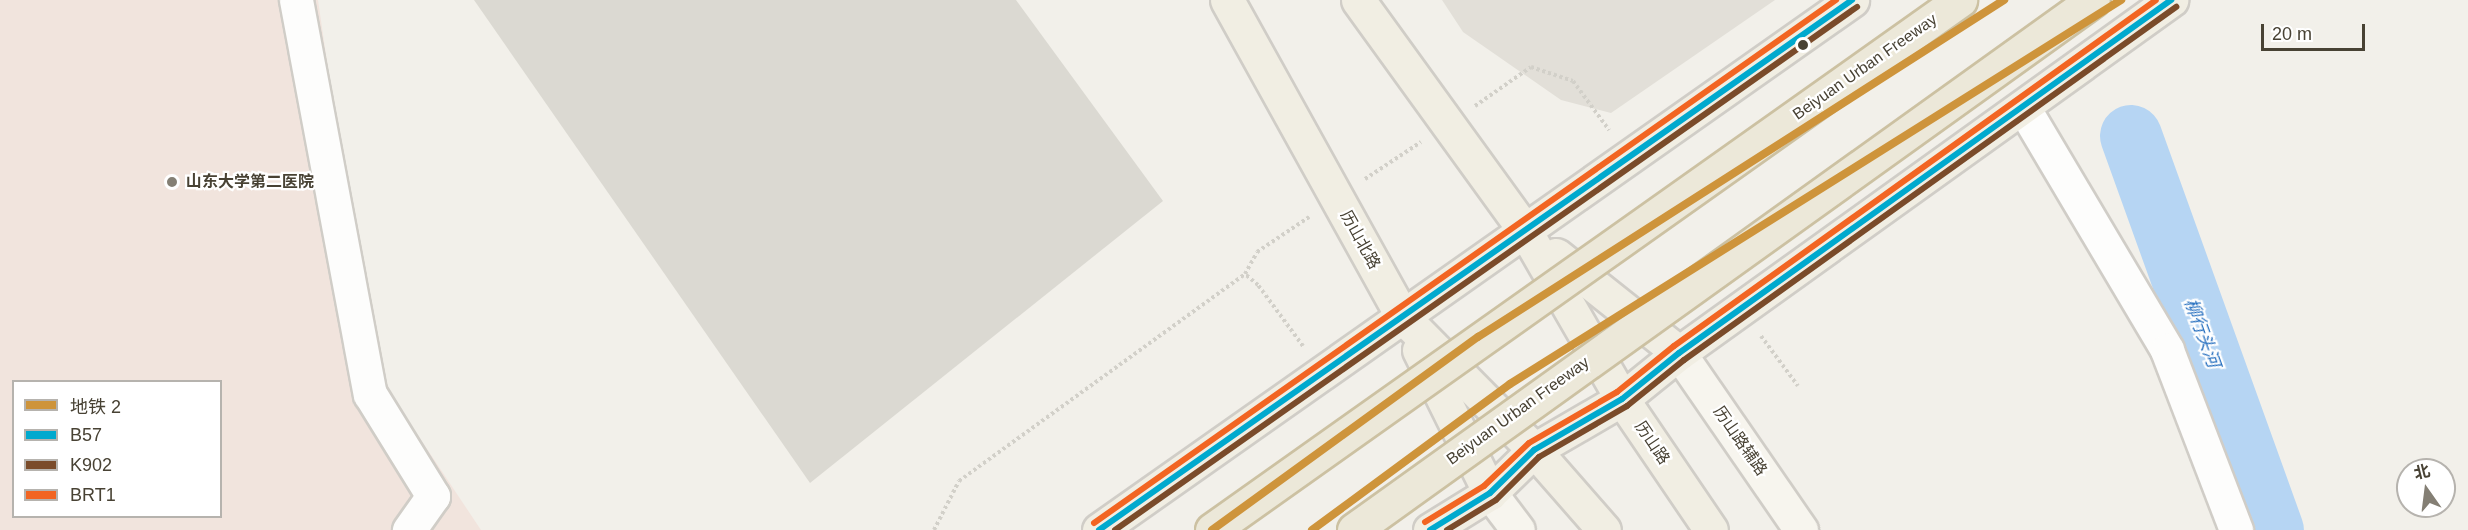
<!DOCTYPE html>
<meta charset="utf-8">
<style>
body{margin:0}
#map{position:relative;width:2468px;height:530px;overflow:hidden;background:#f2f0ea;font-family:Arial,"Noto Sans SC",sans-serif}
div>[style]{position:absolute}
.industrial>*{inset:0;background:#e2dfd8}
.medical>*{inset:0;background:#f1e4dd}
.river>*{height:62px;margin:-31px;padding:0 31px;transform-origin:31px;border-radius:31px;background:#b6d5f3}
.building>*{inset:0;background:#dbd9d2}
.path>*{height:4px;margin-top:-2px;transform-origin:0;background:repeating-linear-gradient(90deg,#d2d0c9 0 3px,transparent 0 6px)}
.roads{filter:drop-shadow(2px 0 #d0cdc7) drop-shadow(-2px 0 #d0cdc7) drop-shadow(0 2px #d0cdc7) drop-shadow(0 -2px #d0cdc7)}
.street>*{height:33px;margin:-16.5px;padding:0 16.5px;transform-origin:16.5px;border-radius:16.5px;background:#fdfdfc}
.secondary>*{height:33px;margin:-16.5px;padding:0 16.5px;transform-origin:16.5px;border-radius:16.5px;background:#f7f5ee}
.primary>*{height:33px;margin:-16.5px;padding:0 16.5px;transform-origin:16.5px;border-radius:16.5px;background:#f1eee3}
.bridges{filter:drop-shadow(2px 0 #ccc1a2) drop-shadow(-2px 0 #ccc1a2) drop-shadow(0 2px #ccc1a2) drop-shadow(0 -2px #ccc1a2)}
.highway-bridge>*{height:33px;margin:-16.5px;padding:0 16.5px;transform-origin:16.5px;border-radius:16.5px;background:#ece8d9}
.bus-1>*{height:6px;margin:-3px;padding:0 3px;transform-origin:3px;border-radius:3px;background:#00a9ce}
.bus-2>*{height:6px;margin:-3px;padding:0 3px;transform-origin:3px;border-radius:3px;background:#7a4b2a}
.bus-3>*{height:6px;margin:-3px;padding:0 3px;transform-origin:3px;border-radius:3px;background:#f26522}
.metro-1>*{height:8px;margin:-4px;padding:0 4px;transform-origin:4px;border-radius:4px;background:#ce943b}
.dots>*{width:16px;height:16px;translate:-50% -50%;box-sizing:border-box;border:3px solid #fff;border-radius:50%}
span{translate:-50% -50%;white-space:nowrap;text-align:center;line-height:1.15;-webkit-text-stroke:4.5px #fff;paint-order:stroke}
.street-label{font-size:16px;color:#484234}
.poi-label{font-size:16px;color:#484234;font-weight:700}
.left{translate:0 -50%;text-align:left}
.water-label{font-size:18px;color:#236dbe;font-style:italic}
.legend{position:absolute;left:12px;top:380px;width:210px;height:138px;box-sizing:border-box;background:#fff;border:2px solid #b6b3ae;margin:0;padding:8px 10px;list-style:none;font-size:18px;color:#484234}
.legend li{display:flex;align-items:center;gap:12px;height:30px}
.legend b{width:30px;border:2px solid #b6b3ae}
.north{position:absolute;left:2396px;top:458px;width:60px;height:60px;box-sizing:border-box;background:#fff;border:2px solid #b6b3ae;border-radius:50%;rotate:346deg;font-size:16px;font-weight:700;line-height:24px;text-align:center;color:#484234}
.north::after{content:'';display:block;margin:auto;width:21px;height:27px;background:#847f74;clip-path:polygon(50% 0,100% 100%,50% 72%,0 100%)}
.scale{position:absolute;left:2261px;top:24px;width:104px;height:27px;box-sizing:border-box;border:3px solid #484234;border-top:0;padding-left:8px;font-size:18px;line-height:21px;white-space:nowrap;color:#484234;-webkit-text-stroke:4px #fff;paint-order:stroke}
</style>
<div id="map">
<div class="industrial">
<i style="clip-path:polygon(1442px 0,1775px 0,1611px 113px,1561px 100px,1463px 32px)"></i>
</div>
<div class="medical">
<i style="clip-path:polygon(evenodd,0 0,318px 0,371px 365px,481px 530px,0 530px,0 0,14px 382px,220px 382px,220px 516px,14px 516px,14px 382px)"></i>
</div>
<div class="river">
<i style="left:2131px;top:136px;width:419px;rotate:70.2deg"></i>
</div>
<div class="building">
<i style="clip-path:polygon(474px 0,1016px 0,1163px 201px,810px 483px)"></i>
</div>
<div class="path">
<i style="left:1475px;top:106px;width:68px;rotate:-34.9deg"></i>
<i style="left:1531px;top:67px;width:44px;rotate:18.4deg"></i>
<i style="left:1573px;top:81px;width:61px;rotate:53.7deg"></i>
<i style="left:1365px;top:179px;width:67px;rotate:-33.5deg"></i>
<i style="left:1761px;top:336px;width:62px;rotate:53.5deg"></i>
<i style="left:1303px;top:346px;width:76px;rotate:-126.4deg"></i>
<i style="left:1258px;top:285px;width:17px;rotate:-140deg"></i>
<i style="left:1245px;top:274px;width:25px;rotate:-61deg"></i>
<i style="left:1257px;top:252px;width:63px;rotate:-33.9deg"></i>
<i style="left:934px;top:530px;width:55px;rotate:-63deg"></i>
<i style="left:959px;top:481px;width:353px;rotate:-35.9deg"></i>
</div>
<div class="roads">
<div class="street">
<i style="left:296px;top:0;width:401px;rotate:79.4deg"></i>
<i style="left:370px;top:394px;width:120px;rotate:58.3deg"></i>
<i style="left:433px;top:496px;width:42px;rotate:125.2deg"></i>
<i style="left:2023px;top:107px;width:282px;rotate:59.3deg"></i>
<i style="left:2167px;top:350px;width:193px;rotate:69deg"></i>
</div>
<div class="secondary">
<i style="left:1679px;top:353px;width:215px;rotate:55.4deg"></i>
<i style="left:1490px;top:493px;width:46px;rotate:52.9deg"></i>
</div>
<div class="primary">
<i style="left:1227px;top:0;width:361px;rotate:61deg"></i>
<i style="left:1402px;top:316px;width:188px;rotate:45.4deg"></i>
<i style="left:1534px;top:450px;width:106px;rotate:48.8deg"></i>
<i style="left:1358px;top:0;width:283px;rotate:54.1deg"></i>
<i style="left:1524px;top:229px;width:196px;rotate:60deg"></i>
<i style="left:1622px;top:399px;width:158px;rotate:55.8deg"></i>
<i style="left:1556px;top:255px;width:157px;rotate:38.5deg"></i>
<i style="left:1419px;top:350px;width:160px;rotate:63.6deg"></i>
<i style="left:1099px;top:530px;width:921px;rotate:-35.14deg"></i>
<i style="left:1430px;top:530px;width:70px;rotate:-31.7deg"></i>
<i style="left:1490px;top:493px;width:62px;rotate:-44.3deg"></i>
<i style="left:1534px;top:450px;width:102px;rotate:-30.1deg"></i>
<i style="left:1622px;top:399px;width:73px;rotate:-38.9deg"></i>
<i style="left:1679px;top:353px;width:606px;rotate:-35.66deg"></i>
</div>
</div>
<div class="bridges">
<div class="highway-bridge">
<i style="left:1212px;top:530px;width:917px;rotate:-35.32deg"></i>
<i style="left:1354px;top:530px;width:909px;rotate:-35.65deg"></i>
</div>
</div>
<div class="bus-1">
<i style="left:1099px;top:530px;width:921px;rotate:-35.14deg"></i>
<i style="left:1430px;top:530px;width:70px;rotate:-31.7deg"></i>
<i style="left:1490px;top:493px;width:62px;rotate:-44.3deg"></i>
<i style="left:1534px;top:450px;width:102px;rotate:-30.1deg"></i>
<i style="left:1622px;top:399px;width:73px;rotate:-38.9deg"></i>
<i style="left:1679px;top:353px;width:606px;rotate:-35.66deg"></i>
</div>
<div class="bus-2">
<i style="left:1115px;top:530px;width:908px;rotate:-35.18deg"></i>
<i style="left:1447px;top:530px;width:57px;rotate:-31.5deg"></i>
<i style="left:1496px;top:500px;width:61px;rotate:-45deg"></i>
<i style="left:1539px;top:457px;width:102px;rotate:-30.1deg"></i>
<i style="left:1627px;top:406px;width:73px;rotate:-38.9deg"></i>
<i style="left:1684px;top:360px;width:606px;rotate:-35.66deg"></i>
</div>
<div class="bus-3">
<i style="left:1425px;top:522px;width:69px;rotate:-31.4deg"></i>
<i style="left:1484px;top:486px;width:62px;rotate:-43.7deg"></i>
<i style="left:1529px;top:443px;width:102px;rotate:-30.1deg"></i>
<i style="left:1617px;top:392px;width:73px;rotate:-38.9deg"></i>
<i style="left:1674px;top:346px;width:593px;rotate:-35.67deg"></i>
<i style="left:1094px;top:523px;width:908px;rotate:-35.18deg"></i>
</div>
<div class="metro-1">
<i style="left:1212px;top:530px;width:329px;rotate:-36deg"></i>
<i style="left:1478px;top:337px;width:625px;rotate:-32.65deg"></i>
<i style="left:1312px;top:530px;width:246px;rotate:-36.4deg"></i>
<i style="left:1510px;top:384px;width:722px;rotate:-32.15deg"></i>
</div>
<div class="dots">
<i style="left:1803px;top:45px;background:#484234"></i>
<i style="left:172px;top:182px;background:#847f74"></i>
</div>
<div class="street-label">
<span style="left:1865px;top:67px;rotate:-35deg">Beiyuan Urban Freeway</span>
<span style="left:1360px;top:240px;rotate:61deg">历山北路</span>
<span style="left:1518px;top:411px;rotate:-36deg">Beiyuan Urban Freeway</span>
<span style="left:1740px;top:441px;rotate:55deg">历山路辅路</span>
<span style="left:1652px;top:443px;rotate:56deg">历山路</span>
</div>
<div class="poi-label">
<span class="left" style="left:186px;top:182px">山东大学第二医院</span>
</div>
<div class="water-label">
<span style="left:2202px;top:333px;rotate:70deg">柳行头河</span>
</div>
<ul class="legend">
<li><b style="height:8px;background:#ce943b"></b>地铁 2</li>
<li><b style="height:8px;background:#00a9ce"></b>B57</li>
<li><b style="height:8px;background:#7a4b2a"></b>K902</li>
<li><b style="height:8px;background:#f26522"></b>BRT1</li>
</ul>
<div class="north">北</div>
<div class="scale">20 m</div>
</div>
